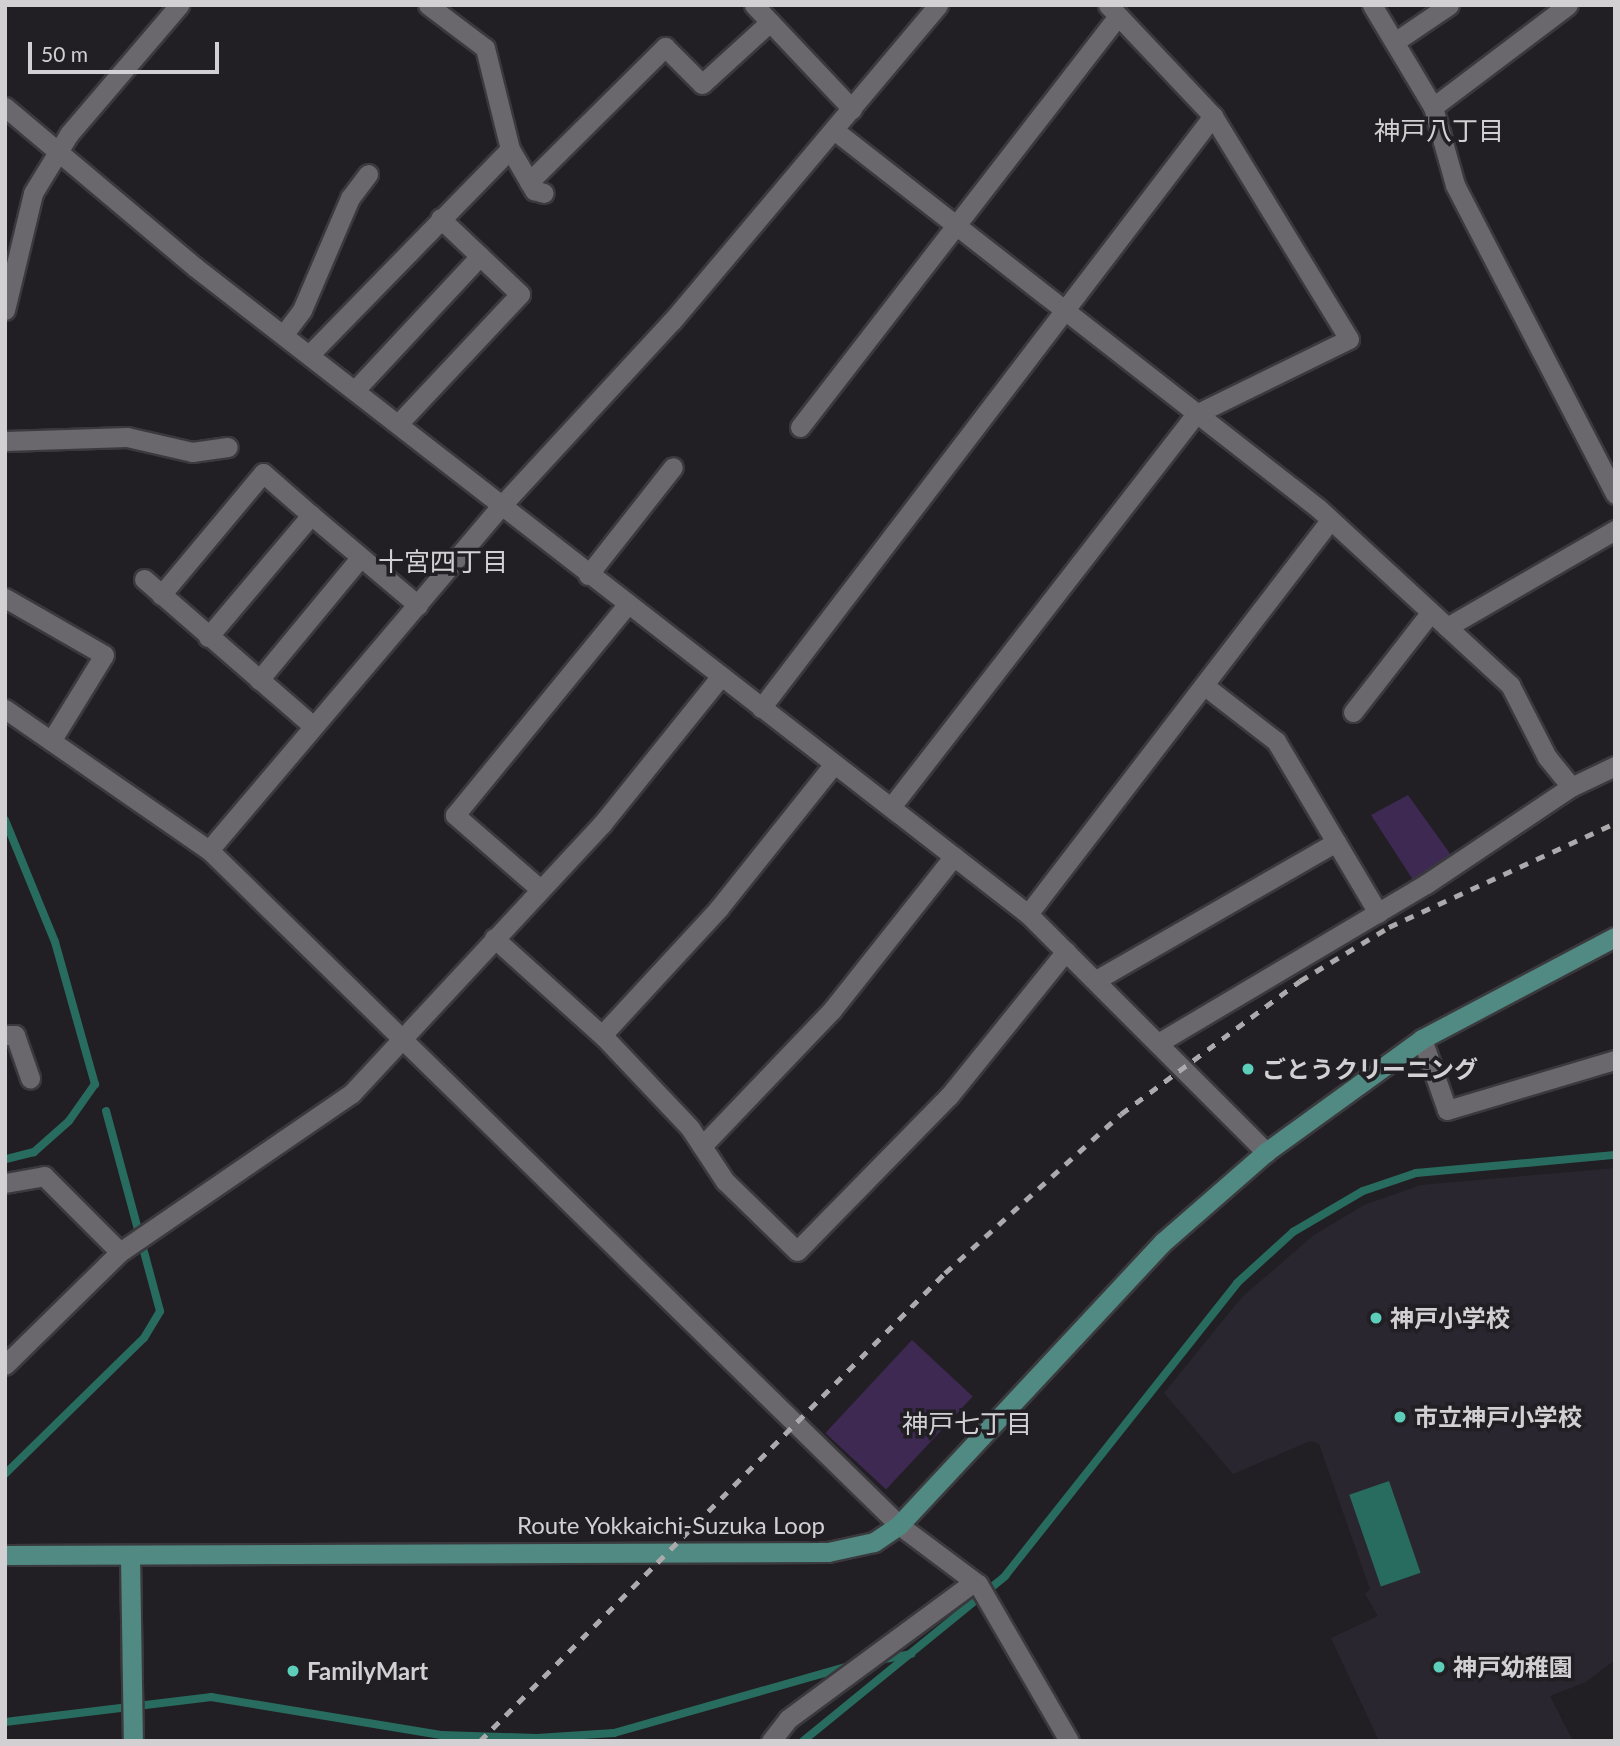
<!DOCTYPE html>
<meta charset="utf-8">
<style>
body{margin:0}
#map{position:relative;width:1620px;height:1746px;overflow:hidden;background:#211f23;font-family:Lato,"Noto Sans JP",sans-serif}
div>[style]{position:absolute}
.built>*{inset:0;background:#2a262f}
.green>*{inset:0;background:#3d2952;transform-origin:0 0}
.water>*{inset:0;background:#286c60;transform-origin:0 0}
.stream>*{height:8px;margin:-4px;padding:0 4px;transform-origin:4px;border-radius:4px;background:#286c60}
.roads{filter:drop-shadow(2px 0 #3a393d) drop-shadow(-2px 0 #3a393d) drop-shadow(0 2px #3a393d) drop-shadow(0 -2px #3a393d)}
.minor>*{height:19px;margin:-9.5px;padding:0 9.5px;transform-origin:9.5px;border-radius:9.5px;background:#6a676d}
.tertiary>*{height:19px;margin:-9.5px;padding:0 9.5px;transform-origin:9.5px;border-radius:9.5px;background:#6a676d}
.primary>*{height:19px;margin:-9.5px;padding:0 9.5px;transform-origin:9.5px;border-radius:9.5px;background:#508a82}
.rail>*{height:5px;margin-top:-2.5px;transform-origin:0;background:repeating-linear-gradient(90deg,#acaaad 0 9px,transparent 0 18px)}
.dots>*{width:19px;height:19px;translate:-50% -50%;box-sizing:border-box;border:4px solid #211f23;border-radius:50%}
span{translate:-50% -50%;white-space:nowrap;text-align:center;line-height:1.15;-webkit-text-stroke:7px #211f23;paint-order:stroke}
.poi-label{font-size:24px;color:#d2d0d3;font-weight:700}
.left{translate:0 -50%;text-align:left}
.street-label{font-size:24px;color:#d2d0d3}
.neighbourhood-label{font-size:26px;color:#d2d0d3}
.frame{position:absolute;inset:0;border:7px solid #d2d0d3;pointer-events:none}
.scale{position:absolute;left:28px;top:42px;width:191px;height:32px;box-sizing:border-box;border:4px solid #d2d0d3;border-top:0;padding-left:9px;font-size:21px;line-height:24px;white-space:nowrap;color:#d2d0d3;-webkit-text-stroke:5px #211f23;paint-order:stroke}
</style>
<div id="map">
<div class="built">
<i style="clip-path:polygon(1615px 1168px,1615px 1660px,1586px 1682px,1550px 1696px,1573px 1741px,1379px 1741px,1331px 1638px,1378px 1616px,1365px 1594px,1370px 1589px,1319px 1444px,1310px 1441px,1233px 1474px,1164px 1393px,1242px 1297px,1314px 1235px,1364px 1205px,1421px 1185px)"></i>
</div>
<div class="green">
<i style="clip-path:polygon(1408px 795px,1451px 855px,1415px 883px,1371px 815px)"></i>
<i style="left:912px;top:1340px;width:83px;height:127px;rotate:43deg"></i>
</div>
<div class="water">
<i style="left:1389px;top:1481px;width:97px;height:42px;rotate:71deg"></i>
</div>
<div class="stream">
<i style="left:5px;top:820px;width:132px;rotate:67.7deg"></i>
<i style="left:55px;top:942px;width:148px;rotate:74.3deg"></i>
<i style="left:95px;top:1084px;width:45px;rotate:125.1deg"></i>
<i style="left:69px;top:1121px;width:47px;rotate:138.5deg"></i>
<i style="left:34px;top:1152px;width:30px;rotate:166deg"></i>
<i style="left:5px;top:1474px;width:194px;rotate:-44.4deg"></i>
<i style="left:144px;top:1338px;width:31px;rotate:-59deg"></i>
<i style="left:160px;top:1311px;width:207px;rotate:-105.1deg"></i>
<i style="left:875px;top:1661px;width:37px;rotate:-11deg"></i>
<i style="left:5px;top:1722px;width:208px;rotate:-6.9deg"></i>
<i style="left:211px;top:1697px;width:233px;rotate:9.4deg"></i>
<i style="left:441px;top:1735px;width:96px;rotate:1.8deg"></i>
<i style="left:537px;top:1738px;width:77px;rotate:-3.7deg"></i>
<i style="left:614px;top:1733px;width:244px;rotate:-15.9deg"></i>
<i style="left:803px;top:1741px;width:261px;rotate:-39.2deg"></i>
<i style="left:1005px;top:1576px;width:374px;rotate:-51.6deg"></i>
<i style="left:1237px;top:1283px;width:76px;rotate:-42.3deg"></i>
<i style="left:1293px;top:1232px;width:81px;rotate:-30.4deg"></i>
<i style="left:1363px;top:1191px;width:56px;rotate:-18.8deg"></i>
<i style="left:1416px;top:1173px;width:200px;rotate:-5.2deg"></i>
</div>
<div class="roads">
<div class="minor">
<i style="left:428px;top:5px;width:71px;rotate:37deg"></i>
<i style="left:485px;top:48px;width:104px;rotate:76.1deg"></i>
<i style="left:510px;top:149px;width:48px;rotate:59.7deg"></i>
<i style="left:534px;top:190px;width:10px;rotate:17deg"></i>
<i style="left:754px;top:5px;width:143px;rotate:46.7deg"></i>
<i style="left:1372px;top:5px;width:119px;rotate:59.1deg"></i>
<i style="left:1433px;top:107px;width:81px;rotate:74.2deg"></i>
<i style="left:1455px;top:185px;width:348px;rotate:62.6deg"></i>
<i style="left:1396px;top:41px;width:64px;rotate:-34.2deg"></i>
<i style="left:5px;top:107px;width:248px;rotate:40.1deg"></i>
<i style="left:195px;top:267px;width:1055px;rotate:37.84deg"></i>
<i style="left:1028px;top:914px;width:337px;rotate:45deg"></i>
<i style="left:1433px;top:107px;width:169px;rotate:-37.1deg"></i>
<i style="left:834px;top:130px;width:614px;rotate:37.99deg"></i>
<i style="left:1318px;top:508px;width:176px;rotate:42.7deg"></i>
<i style="left:1447px;top:627px;width:194px;rotate:-30deg"></i>
<i style="left:529px;top:182px;width:192px;rotate:-44.8deg"></i>
<i style="left:665px;top:47px;width:52px;rotate:45deg"></i>
<i style="left:702px;top:84px;width:92px;rotate:-42.4deg"></i>
<i style="left:5px;top:310px;width:120px;rotate:-76.5deg"></i>
<i style="left:33px;top:193px;width:69px;rotate:-58.6deg"></i>
<i style="left:69px;top:134px;width:170px;rotate:-49.5deg"></i>
<i style="left:284px;top:334px;width:30px;rotate:-53deg"></i>
<i style="left:302px;top:310px;width:122px;rotate:-66.8deg"></i>
<i style="left:350px;top:198px;width:30px;rotate:-53deg"></i>
<i style="left:310px;top:354px;width:286px;rotate:-45.7deg"></i>
<i style="left:356px;top:389px;width:182px;rotate:-47deg"></i>
<i style="left:398px;top:424px;width:178px;rotate:-46.8deg"></i>
<i style="left:520px;top:294px;width:110px;rotate:-136.5deg"></i>
<i style="left:800px;top:427px;width:520px;rotate:-52.27deg"></i>
<i style="left:5px;top:441px;width:122px;rotate:-1.9deg"></i>
<i style="left:127px;top:437px;width:67px;rotate:13deg"></i>
<i style="left:192px;top:452px;width:36px;rotate:-8deg"></i>
<i style="left:588px;top:575px;width:137px;rotate:-51.8deg"></i>
<i style="left:144px;top:579px;width:224px;rotate:41deg"></i>
<i style="left:161px;top:595px;width:159px;rotate:-50.1deg"></i>
<i style="left:263px;top:473px;width:64px;rotate:41.2deg"></i>
<i style="left:5px;top:598px;width:114px;rotate:29.9deg"></i>
<i style="left:104px;top:655px;width:101px;rotate:121.6deg"></i>
<i style="left:1447px;top:627px;width:86px;rotate:42.6deg"></i>
<i style="left:1510px;top:685px;width:81px;rotate:62.8deg"></i>
<i style="left:1547px;top:757px;width:38px;rotate:51deg"></i>
<i style="left:208px;top:637px;width:160px;rotate:-49.8deg"></i>
<i style="left:311px;top:515px;width:140px;rotate:40.1deg"></i>
<i style="left:259px;top:680px;width:158px;rotate:-50.4deg"></i>
<i style="left:1205px;top:686px;width:90px;rotate:37.8deg"></i>
<i style="left:1276px;top:741px;width:200px;rotate:59.3deg"></i>
<i style="left:761px;top:708px;width:745px;rotate:-52.64deg"></i>
<i style="left:5px;top:709px;width:248px;rotate:34.7deg"></i>
<i style="left:209px;top:850px;width:965px;rotate:44.37deg"></i>
<i style="left:1353px;top:712px;width:125px;rotate:-52.1deg"></i>
<i style="left:891px;top:807px;width:497px;rotate:-52.2deg"></i>
<i style="left:1196px;top:414px;width:170px;rotate:-26.1deg"></i>
<i style="left:1349px;top:339px;width:261px;rotate:-121.4deg"></i>
<i style="left:1213px;top:116px;width:153px;rotate:-133.4deg"></i>
<i style="left:209px;top:850px;width:451px;rotate:-49.7deg"></i>
<i style="left:501px;top:506px;width:252px;rotate:-47.3deg"></i>
<i style="left:672px;top:321px;width:413px;rotate:-49.9deg"></i>
<i style="left:540px;top:889px;width:113px;rotate:-139deg"></i>
<i style="left:455px;top:815px;width:271px;rotate:-50.7deg"></i>
<i style="left:1028px;top:914px;width:494px;rotate:-52.5deg"></i>
<i style="left:494px;top:938px;width:149px;rotate:42deg"></i>
<i style="left:605px;top:1038px;width:124px;rotate:46.6deg"></i>
<i style="left:690px;top:1128px;width:64px;rotate:56.6deg"></i>
<i style="left:725px;top:1181px;width:100px;rotate:44.2deg"></i>
<i style="left:797px;top:1251px;width:217px;rotate:-45.6deg"></i>
<i style="left:949px;top:1096px;width:186px;rotate:-51.1deg"></i>
<i style="left:1096px;top:980px;width:277px;rotate:-29.9deg"></i>
<i style="left:5px;top:1035px;width:10px"></i>
<i style="left:15px;top:1035px;width:46px;rotate:70.8deg"></i>
<i style="left:602px;top:1035px;width:173px;rotate:-47.3deg"></i>
<i style="left:719px;top:908px;width:184px;rotate:-51.4deg"></i>
<i style="left:1422px;top:1039px;width:75px;rotate:70.6deg"></i>
<i style="left:1447px;top:1110px;width:175px;rotate:-16.6deg"></i>
<i style="left:1158px;top:1043px;width:312px;rotate:-30.7deg"></i>
<i style="left:1426px;top:884px;width:174px;rotate:-33.8deg"></i>
<i style="left:1571px;top:787px;width:49px;rotate:-25.5deg"></i>
<i style="left:702px;top:1146px;width:188px;rotate:-46.3deg"></i>
<i style="left:832px;top:1010px;width:196px;rotate:-51.6deg"></i>
<i style="left:5px;top:1183px;width:40px;rotate:-10deg"></i>
<i style="left:44px;top:1176px;width:107px;rotate:45deg"></i>
<i style="left:120px;top:1252px;width:161px;rotate:135.5deg"></i>
<i style="left:120px;top:1252px;width:280px;rotate:-34.4deg"></i>
<i style="left:351px;top:1094px;width:369px;rotate:-47.1deg"></i>
<i style="left:602px;top:824px;width:190px;rotate:-51.2deg"></i>
<i style="left:771px;top:1741px;width:28px;rotate:-52deg"></i>
<i style="left:788px;top:1719px;width:231px;rotate:-36.4deg"></i>
</div>
<div class="tertiary">
<i style="left:899px;top:1525px;width:99px;rotate:36.8deg"></i>
<i style="left:978px;top:1584px;width:181px;rotate:59.9deg"></i>
</div>
<div class="primary">
<i style="left:5px;top:1555px;width:823px;rotate:-0.21deg"></i>
<i style="left:828px;top:1552px;width:47px;rotate:-12.3deg"></i>
<i style="left:874px;top:1542px;width:30px;rotate:-34deg"></i>
<i style="left:899px;top:1525px;width:387px;rotate:-47deg"></i>
<i style="left:1163px;top:1242px;width:137px;rotate:-41.1deg"></i>
<i style="left:1266px;top:1152px;width:193px;rotate:-35.9deg"></i>
<i style="left:1422px;top:1039px;width:218px;rotate:-27.9deg"></i>
<i style="left:130px;top:1556px;width:185px;rotate:89.1deg"></i>
</div>
</div>
<div class="rail">
<i style="left:480px;top:1741px;width:660px;rotate:-45.18deg"></i>
<i style="left:945px;top:1273px;width:237px;rotate:-42.1deg"></i>
<i style="left:1121px;top:1114px;width:223px;rotate:-36.6deg"></i>
<i style="left:1300px;top:981px;width:104px;rotate:-31.2deg"></i>
<i style="left:1389px;top:927px;width:249px;rotate:-24.7deg"></i>
</div>
<div class="dots">
<i style="left:1248px;top:1069px;background:#5dceb9"></i>
<i style="left:1376px;top:1318px;background:#5dceb9"></i>
<i style="left:1400px;top:1417px;background:#5dceb9"></i>
<i style="left:1439px;top:1667px;background:#5dceb9"></i>
<i style="left:293px;top:1671px;background:#5dceb9"></i>
</div>
<div class="poi-label">
<span class="left" style="left:1262px;top:1069px">ごとうクリーニング</span>
<span class="left" style="left:1390px;top:1318px">神戸小学校</span>
<span class="left" style="left:1414px;top:1417px">市立神戸小学校</span>
<span class="left" style="left:1453px;top:1667px">神戸幼稚園</span>
<span class="left" style="left:307px;top:1671px">FamilyMart</span>
</div>
<div class="street-label">
<span style="left:671px;top:1525px">Route Yokkaichi-Suzuka Loop</span>
</div>
<div class="neighbourhood-label">
<span style="left:1439px;top:131px">神戸八丁目</span>
<span style="left:443px;top:562px">十宮四丁目</span>
<span style="left:967px;top:1424px">神戸七丁目</span>
</div>
<div class="frame"></div>
<div class="scale">50 m</div>
</div>
